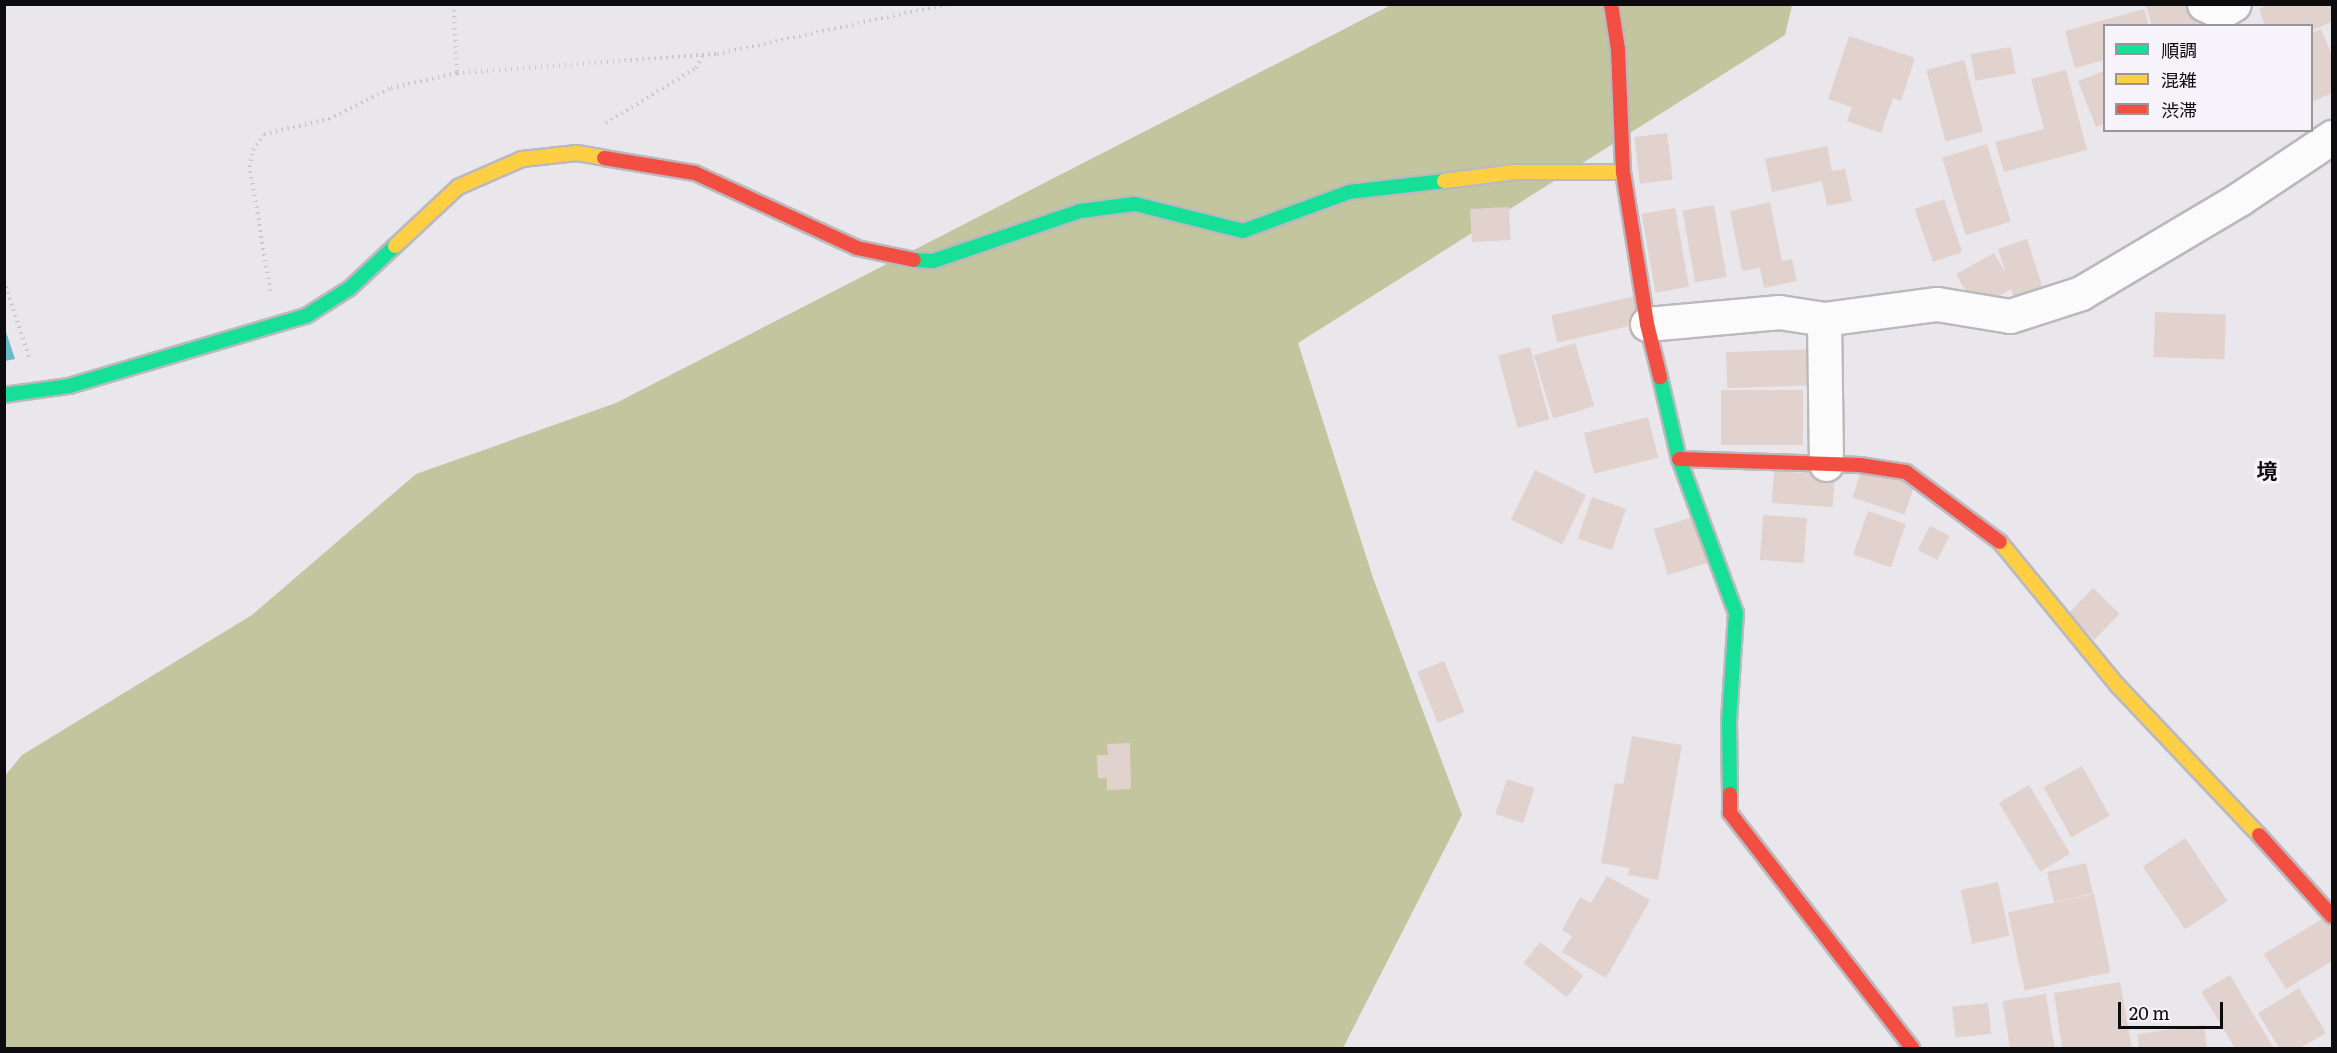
<!DOCTYPE html>
<meta charset="utf-8">
<style>
body{margin:0}
#map{position:relative;width:2337px;height:1053px;overflow:hidden;background:#e9e7ec;font-family:Literata,"Noto Sans JP",serif}
div>[style]{position:absolute}
.forest>*{inset:0;background:#c2c59d}
.water>*{inset:0;background:#6cb9c7}
.building>*{inset:0;background:#e2d2ce;transform-origin:0 0}
.path>*{height:4px;margin-top:-2px;transform-origin:0;background:repeating-linear-gradient(90deg,#c8c8c8 0 1.5px,transparent 0 6px)}
.roads{filter:drop-shadow(2px 0 #bbb9bd) drop-shadow(-2px 0 #bbb9bd) drop-shadow(0 2px #bbb9bd) drop-shadow(0 -2px #bbb9bd)}
.street>*{height:33px;margin:-16.5px;padding:0 16.5px;transform-origin:16.5px;border-radius:16.5px;background:#fcfbfc}
.fast>*{height:14px;margin:-7px;padding:0 7px;transform-origin:7px;border-radius:7px;background:#16e098}
.slow>*{height:14px;margin:-7px;padding:0 7px;transform-origin:7px;border-radius:7px;background:#ffcf43}
.jam>*{height:14px;margin:-7px;padding:0 7px;transform-origin:7px;border-radius:7px;background:#f24e42}
span{translate:-50% -50%;white-space:nowrap;text-align:center;line-height:1.15;-webkit-text-stroke:6px #f6f3fa;paint-order:stroke}
.neighbourhood-label{font-size:21px;color:#0c0b0d;font-weight:700}
.frame{position:absolute;inset:0;border:6px solid #0c0b0d;pointer-events:none}
.legend{position:absolute;left:2103px;top:24px;width:210px;height:108px;box-sizing:border-box;background:#f6f3fa;border:2px solid #98969b;margin:0;padding:8px 10px;list-style:none;font-size:18px;color:#0c0b0d}
.legend li{display:flex;align-items:center;gap:12px;height:30px}
.legend b{width:30px;border:2px solid #98969b}
.scale{position:absolute;left:2118px;top:1002px;width:105px;height:27px;box-sizing:border-box;border:3px solid #0c0b0d;border-top:0;padding-left:8px;font-size:18px;line-height:21px;white-space:nowrap;color:#0c0b0d;-webkit-text-stroke:4px #f6f3fa;paint-order:stroke}
</style>
<div id="map">
<div class="forest">
<i style="clip-path:polygon(1391px 5px,1792px 5px,1785px 35px,1298px 343px,1373px 578px,1462px 815px,1343px 1048px,5px 1048px,4px 777px,22px 755px,252px 615px,416px 474px,616px 403px)"></i>
</div>
<div class="water">
<i style="clip-path:polygon(5px 329px,15px 359px,5px 361px,4px 360px)"></i>
</div>
<div class="building">
<i style="clip-path:polygon(2150px 4px,2204px 7px,2209px 26px,2152px 26px,2146px 6px)"></i>
<i style="clip-path:polygon(2270px 4px,2332px 4px,2332px 22px,2312px 30px,2312px 26px,2265px 26px,2259px 9px)"></i>
<i style="clip-path:polygon(2144px 9px,2149px 26px,2104px 26px,2104px 60px,2075px 68px,2065px 31px)"></i>
<i style="clip-path:polygon(2321px 29px,2332px 55px,2332px 93px,2312px 102px,2312px 33px)"></i>
<i style="clip-path:polygon(1849px 36px,1915px 58px,1901px 101px,1893px 98px,1881px 133px,1847px 121px,1852px 107px,1828px 99px)"></i>
<i style="left:2011px;top:47px;width:27px;height:41px;rotate:80deg"></i>
<i style="left:1964px;top:60px;width:74px;height:39px;rotate:75deg"></i>
<i style="clip-path:polygon(2066px 70px,2087px 150px,2004px 172px,1995px 142px,2044px 129px,2031px 79px)"></i>
<i style="clip-path:polygon(2104px 71px,2104px 124px,2096px 127px,2078px 81px)"></i>
<i style="left:1667px;top:133px;width:47px;height:33px;rotate:83deg"></i>
<i style="left:1987px;top:144px;width:81px;height:47px;rotate:73deg"></i>
<i style="clip-path:polygon(1827px 146px,1832px 171px,1845px 169px,1852px 201px,1827px 206px,1822px 181px,1772px 192px,1765px 159px)"></i>
<i style="left:1944px;top:199px;width:56px;height:31px;rotate:71deg"></i>
<i style="clip-path:polygon(1770px 202px,1782px 261px,1792px 259px,1797px 281px,1764px 288px,1760px 268px,1742px 271px,1730px 211px)"></i>
<i style="left:1714px;top:205px;width:73px;height:32px;rotate:80deg"></i>
<i style="left:1509px;top:207px;width:33px;height:39px;rotate:87deg"></i>
<i style="left:1675px;top:208px;width:80px;height:34px;rotate:80deg"></i>
<i style="clip-path:polygon(2027px 239px,2044px 292px,2015px 302px,2011px 289px,1976px 309px,1956px 274px,1994px 253px,2006px 274px,1998px 249px)"></i>
<i style="left:1635px;top:296px;width:28px;height:86px;rotate:77deg"></i>
<i style="left:2155px;top:312px;width:71px;height:45px;rotate:2deg"></i>
<i style="left:1575px;top:343px;width:66px;height:43px;rotate:73deg"></i>
<i style="left:1530px;top:347px;width:75px;height:33px;rotate:75deg"></i>
<i style="left:1818px;top:349px;width:36px;height:92px;rotate:88deg"></i>
<i style="left:1803px;top:390px;width:55px;height:82px;rotate:90deg"></i>
<i style="left:1648px;top:417px;width:42px;height:66px;rotate:76deg"></i>
<i style="left:1862px;top:468px;width:55px;height:31px;rotate:18deg"></i>
<i style="left:1535px;top:470px;width:57px;height:55px;rotate:26deg"></i>
<i style="left:1774px;top:471px;width:61px;height:32px;rotate:4deg"></i>
<i style="left:1592px;top:497px;width:36px;height:44px;rotate:19deg"></i>
<i style="left:1868px;top:511px;width:40px;height:46px;rotate:19deg"></i>
<i style="left:1763px;top:515px;width:44px;height:45px;rotate:4deg"></i>
<i style="left:1693px;top:517px;width:48px;height:41px;rotate:73deg"></i>
<i style="left:1930px;top:526px;width:22px;height:27px;rotate:27deg"></i>
<i style="left:2093px;top:588px;width:37px;height:36px;rotate:44deg"></i>
<i style="left:1444px;top:661px;width:55px;height:29px;rotate:68deg"></i>
<i style="clip-path:polygon(1632px 736px,1682px 745px,1658px 880px,1628px 875px,1629px 868px,1601px 863px,1615px 783px,1623px 784px)"></i>
<i style="clip-path:polygon(1130px 743px,1131px 789px,1107px 790px,1107px 778px,1098px 778px,1097px 755px,1108px 755px,1107px 744px)"></i>
<i style="left:2082px;top:766px;width:57px;height:44px;rotate:61deg"></i>
<i style="left:1507px;top:779px;width:29px;height:37px;rotate:18deg"></i>
<i style="left:2029px;top:785px;width:80px;height:35px;rotate:59deg"></i>
<i style="left:2185px;top:838px;width:76px;height:51px;rotate:56deg"></i>
<i style="left:2086px;top:863px;width:31px;height:40px;rotate:77deg"></i>
<i style="clip-path:polygon(1607px 876px,1650px 900px,1606px 978px,1562px 952px,1572px 936px,1562px 930px,1580px 897px,1591px 903px)"></i>
<i style="left:1998px;top:882px;width:55px;height:38px;rotate:78deg"></i>
<i style="left:2094px;top:894px;width:80px;height:88px;rotate:78deg"></i>
<i style="clip-path:polygon(2329px 915px,2332px 921px,2332px 961px,2286px 989px,2264px 954px)"></i>
<i style="left:1540px;top:942px;width:55px;height:27px;rotate:38deg"></i>
<i style="clip-path:polygon(2230px 975px,2253px 1014px,2274px 1048px,2235px 1048px,2201px 992px)"></i>
<i style="clip-path:polygon(2120px 982px,2132px 1048px,2062px 1048px,2054px 993px)"></i>
<i style="clip-path:polygon(2299px 988px,2326px 1033px,2300px 1048px,2279px 1048px,2258px 1013px)"></i>
<i style="left:2046px;top:994px;width:55px;height:44px;rotate:81deg"></i>
<i style="left:1988px;top:1003px;width:31px;height:36px;rotate:84deg"></i>
<i style="clip-path:polygon(2204px 1025px,2207px 1048px,2139px 1048px,2137px 1034px)"></i>
</div>
<div class="path">
<i style="left:454px;top:4px;width:69px;rotate:87.5deg"></i>
<i style="left:606px;top:123px;width:105px;rotate:-31.4deg"></i>
<i style="left:696px;top:68px;width:13px;rotate:-63deg"></i>
<i style="left:4px;top:281px;width:80px;rotate:71.8deg"></i>
<i style="left:270px;top:291px;width:126px;rotate:-99.2deg"></i>
<i style="left:250px;top:167px;width:17px;rotate:-80deg"></i>
<i style="left:253px;top:150px;width:19px;rotate:-55deg"></i>
<i style="left:264px;top:134px;width:67px;rotate:-13deg"></i>
<i style="left:329px;top:119px;width:69px;rotate:-26.6deg"></i>
<i style="left:391px;top:88px;width:68px;rotate:-12.8deg"></i>
<i style="left:457px;top:73px;width:261px;rotate:-4.2deg"></i>
<i style="left:717px;top:54px;width:237px;rotate:-12.2deg"></i>
</div>
<div class="roads">
<div class="street">
<i style="left:2204px;top:4px;width:19px;rotate:25deg"></i>
<i style="left:2221px;top:12px;width:15px;rotate:-32deg"></i>
<i style="left:1824px;top:319px;width:145px;rotate:89.2deg"></i>
<i style="left:1647px;top:324px;width:133px;rotate:-5.2deg"></i>
<i style="left:1779px;top:312px;width:46px;rotate:8.8deg"></i>
<i style="left:1824px;top:319px;width:114px;rotate:-7.6deg"></i>
<i style="left:1937px;top:304px;width:74px;rotate:9.3deg"></i>
<i style="left:2010px;top:316px;width:75px;rotate:-17.9deg"></i>
<i style="left:2081px;top:293px;width:184px;rotate:-30.7deg"></i>
<i style="left:2239px;top:199px;width:112px;rotate:-33.7deg"></i>
</div>
<div class="fast">
<i style="left:914px;top:260px;width:19px;rotate:3deg"></i>
<i style="left:933px;top:261px;width:155px;rotate:-18.8deg"></i>
<i style="left:1080px;top:211px;width:55px;rotate:-7.3deg"></i>
<i style="left:1135px;top:204px;width:111px;rotate:14deg"></i>
<i style="left:1243px;top:231px;width:113px;rotate:-20.2deg"></i>
<i style="left:1349px;top:192px;width:96px;rotate:-6.6deg"></i>
<i style="left:1660px;top:377px;width:84px;rotate:77deg"></i>
<i style="left:1679px;top:459px;width:164px;rotate:69.7deg"></i>
<i style="left:1736px;top:613px;width:108px;rotate:93.7deg"></i>
<i style="left:1729px;top:721px;width:73px;rotate:89.2deg"></i>
<i style="left:4px;top:395px;width:66px;rotate:-7.9deg"></i>
<i style="left:69px;top:386px;width:247px;rotate:-16.5deg"></i>
<i style="left:306px;top:316px;width:52px;rotate:-32.5deg"></i>
<i style="left:350px;top:288px;width:62px;rotate:-43deg"></i>
</div>
<div class="slow">
<i style="left:1444px;top:181px;width:72px;rotate:-7.2deg"></i>
<i style="left:1515px;top:172px;width:108px"></i>
<i style="left:395px;top:246px;width:86px;rotate:-43.1deg"></i>
<i style="left:458px;top:187px;width:70px;rotate:-23.6deg"></i>
<i style="left:522px;top:159px;width:55px;rotate:-6.2deg"></i>
<i style="left:577px;top:153px;width:27px;rotate:10deg"></i>
<i style="left:2000px;top:542px;width:186px;rotate:50.7deg"></i>
<i style="left:2118px;top:686px;width:205px;rotate:46.6deg"></i>
</div>
<div class="jam">
<i style="left:1611px;top:4px;width:46px;rotate:81.2deg"></i>
<i style="left:1618px;top:49px;width:123px;rotate:87.7deg"></i>
<i style="left:1623px;top:172px;width:154px;rotate:81deg"></i>
<i style="left:1647px;top:324px;width:55px;rotate:76.2deg"></i>
<i style="left:604px;top:158px;width:92px;rotate:9.4deg"></i>
<i style="left:695px;top:173px;width:179px;rotate:24.8deg"></i>
<i style="left:857px;top:248px;width:58px;rotate:11.9deg"></i>
<i style="left:1679px;top:459px;width:181px;rotate:1.9deg"></i>
<i style="left:1860px;top:465px;width:47px;rotate:8.7deg"></i>
<i style="left:1906px;top:472px;width:117px;rotate:36.7deg"></i>
<i style="left:1730px;top:794px;width:19px;rotate:90deg"></i>
<i style="left:1730px;top:813px;width:297px;rotate:52.2deg"></i>
<i style="left:2259px;top:835px;width:109px;rotate:48deg"></i>
</div>
</div>
<div class="neighbourhood-label">
<span style="left:2267px;top:470px">境</span>
</div>
<div class="frame"></div>
<ul class="legend">
<li><b style="height:8px;background:#16e098"></b>順調</li>
<li><b style="height:8px;background:#ffcf43"></b>混雑</li>
<li><b style="height:8px;background:#f24e42"></b>渋滞</li>
</ul>
<div class="scale">20 m</div>
</div>
